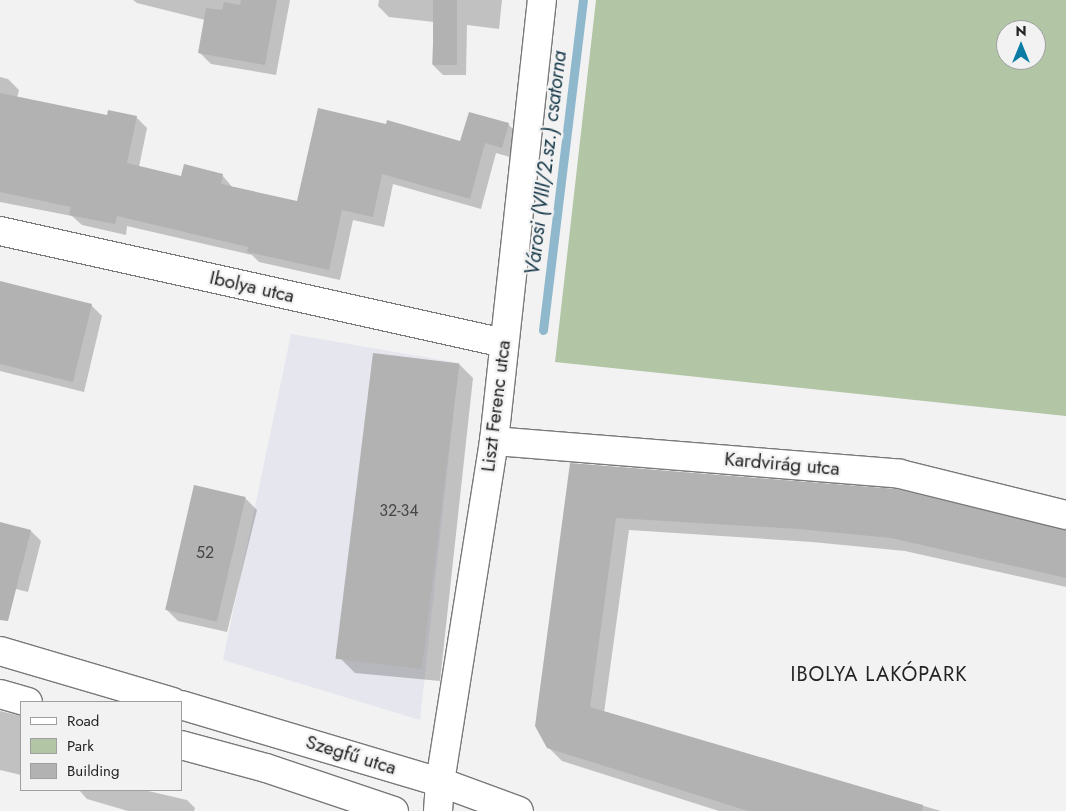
<!DOCTYPE html>
<meta charset="utf-8">
<style>
body{margin:0}
#map{position:relative;width:1066px;height:811px;overflow:hidden;background:#f2f2f3;font-family:Jost,sans-serif}
div>[style]{position:absolute}
.built>*{inset:0;background:#e5e6ee}
.green>*{inset:0;background:#b2c6a6}
.shadow>*{inset:0;background:#0003}
.stream>*{height:9px;margin:-4.5px;padding:0 4.5px;transform-origin:4.5px;border-radius:4.5px;background:#90b8cc}
.building>*{inset:0;background:#b2b2b3;transform-origin:0 0}
.roads{filter:drop-shadow(1px 0 #79797a) drop-shadow(-1px 0 #79797a) drop-shadow(0 1px #79797a) drop-shadow(0 -1px #79797a)}
.minor>*{height:28px;margin:-14px;padding:0 14px;transform-origin:14px;border-radius:14px;background:#fff}
span{translate:-50% -50%;white-space:nowrap;text-align:center;line-height:1.15;-webkit-text-stroke:4.5px #f2f2f3;paint-order:stroke}
.number-label{font-size:16px;color:#474748}
.number-label span{-webkit-text-stroke-width:0}
.street-label{font-size:19px;color:#232324}
.water-label{font-size:20px;color:#123545;font-style:italic}
.neighbourhood-label{font-size:20px;color:#232324;letter-spacing:1px}
.legend{position:absolute;left:20px;top:701px;width:162px;height:90px;box-sizing:border-box;background:#f2f2f3;border:1px solid #9f9fa0;margin:0;padding:6px 9px;list-style:none;font-size:15px;color:#232324}
.legend li{display:flex;align-items:center;gap:10px;height:25px}
.legend b{width:25px;border:1px solid #9f9fa0}
.north{position:absolute;left:996px;top:20px;width:50px;height:50px;box-sizing:border-box;background:#f2f2f3;border:1px solid #9f9fa0;border-radius:50%;rotate:0deg;font-size:14px;font-weight:700;line-height:20px;text-align:center;color:#232324}
.north::after{content:'';display:block;margin:auto;width:18px;height:22px;background:#0d7ca5;clip-path:polygon(50% 0,100% 100%,50% 72%,0 100%)}
</style>
<div id="map">
<div class="built">
<i style="clip-path:polygon(291px 334px,459px 363px,420px 720px,223px 660px)"></i>
</div>
<div class="green">
<i style="clip-path:polygon(evenodd,596px 0,1066px 0,1066px 416px,555px 362px,596px 0,1006px 30px,1036px 30px,1036px 60px,1006px 60px,1006px 30px)"></i>
</div>
<div class="shadow">
<i style="clip-path:polygon(133px 0,290px 0,276px 75px,211px 64px,200px 53px,205px 20px,137px 3px)"></i>
<i style="clip-path:polygon(379px 0,502px 0,499px 29px,467px 25px,466px 75px,443px 75px,432px 64px,434px 22px,389px 17px,378px 6px)"></i>
<i style="clip-path:polygon(0 77px,8px 79px,19px 90px,17px 98px,108px 116px,136px 117px,147px 128px,139px 167px,182px 178px,222px 175px,233px 188px,298px 202px,508px 124px,519px 135px,513px 158px,496px 153px,481px 209px,393px 184px,384px 227px,353px 220px,340px 280px,259px 262px,252px 255px,127px 226px,126px 235px,82px 225px,72px 216px,0 202px)"></i>
<i style="clip-path:polygon(0 283px,92px 306px,102px 316px,84px 392px,0 371px)"></i>
<i style="clip-path:polygon(459px 364px,473px 378px,440px 681px,355px 673px,341px 659px)"></i>
<i style="clip-path:polygon(571px 464px,1066px 531px,1066px 587px,905px 551px,812px 542px,629px 530px,604px 713px,941px 811px,719px 811px,562px 761px,548px 747px)"></i>
<i style="clip-path:polygon(245px 498px,257px 510px,227px 632px,178px 621px,166px 609px)"></i>
<i style="clip-path:polygon(0 523px,31px 531px,41px 541px,28px 592px,0 585px)"></i>
<i style="clip-path:polygon(0 711px,21px 716px,21px 775px,0 770px)"></i>
<i style="clip-path:polygon(79px 790px,144px 790px,187px 800px,195px 808px,194px 811px,128px 811px,87px 799px)"></i>
</div>
<div class="stream">
<i style="left:543px;top:330px;width:332px;rotate:-83.1deg"></i>
</div>
<div class="building">
<i style="clip-path:polygon(241px 0,277px 0,265px 65px,198px 53px,206px 8px,222px 10px,224px 2px,240px 5px)"></i>
<i style="left:433px;top:0;width:24px;height:65px"></i>
<i style="clip-path:polygon(0 93px,107px 115px,108px 110px,137px 116px,127px 163px,181px 176px,184px 164px,223px 174px,221px 184px,297px 201px,318px 108px,386px 124px,387px 120px,460px 141px,469px 112px,509px 123px,502px 148px,485px 143px,470px 199px,382px 174px,373px 217px,342px 210px,329px 270px,247px 252px,248px 247px,117px 216px,115px 224px,69px 215px,71px 207px,0 192px)"></i>
<i style="clip-path:polygon(0 281px,92px 304px,73px 382px,0 364px)"></i>
<i style="left:373px;top:353px;width:87px;height:308px;rotate:7deg"></i>
<i style="clip-path:polygon(570px 463px,897px 489px,1066px 530px,1066px 578px,891px 538px,798px 529px,616px 518px,590px 707px,923px 805px,922px 811px,748px 811px,547px 748px,535px 726px)"></i>
<i style="left:194px;top:485px;width:53px;height:128px;rotate:13deg"></i>
<i style="clip-path:polygon(0 522px,31px 530px,8px 621px,0 620px)"></i>
</div>
<div class="roads">
<div class="minor">
<i style="left:0;top:231px;width:516px;rotate:12.53deg"></i>
<i style="left:494px;top:441px;width:407px;rotate:4.6deg"></i>
<i style="left:900px;top:474px;width:171px;rotate:13.9deg"></i>
<i style="left:0;top:651px;width:180px;rotate:16.4deg"></i>
<i style="left:0;top:694px;width:29px;rotate:16deg"></i>
<i style="left:181px;top:705px;width:270px;rotate:16.6deg"></i>
<i style="left:440px;top:782px;width:84px;rotate:20.2deg"></i>
<i style="left:181px;top:745px;width:88px;rotate:15.1deg"></i>
<i style="left:266px;top:768px;width:135px;rotate:18.6deg"></i>
<i style="left:438px;top:811px;width:29px;rotate:-86deg"></i>
<i style="left:440px;top:782px;width:345px;rotate:-81deg"></i>
<i style="left:494px;top:441px;width:444px;rotate:-83.8deg"></i>
</div>
</div>
<div class="number-label">
<span style="left:399px;top:511px">32-34</span>
<span style="left:205px;top:553px">52</span>
</div>
<div class="street-label">
<span style="left:252px;top:287px;rotate:13deg">Ibolya utca</span>
<span style="left:496px;top:406px;rotate:-83deg">Liszt Ferenc utca</span>
<span style="left:782px;top:464px;rotate:5deg">Kardvirág utca</span>
<span style="left:351px;top:755px;rotate:17deg">Szegfű utca</span>
</div>
<div class="water-label">
<span style="left:546px;top:163px;rotate:-83deg">Városi (VIII/2.sz.) csatorna</span>
</div>
<div class="neighbourhood-label">
<span style="left:879px;top:674px">IBOLYA LAKÓPARK</span>
</div>
<ul class="legend">
<li><b style="height:6px;background:#fff"></b>Road</li>
<li><b style="height:14px;background:#b2c6a6"></b>Park</li>
<li><b style="height:14px;background:#b2b2b3"></b>Building</li>
</ul>
<div class="north">N</div>
</div>
